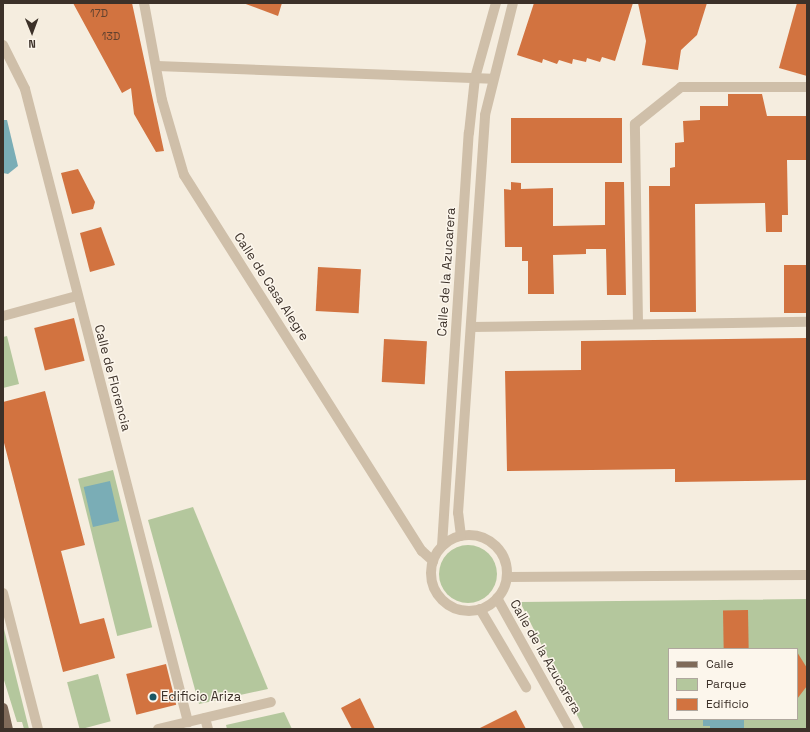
<!DOCTYPE html>
<style>
body{margin:0}
#map{position:relative;width:810px;height:732px;overflow:hidden;background:#f5eddf;font-family:"Space Grotesk",sans-serif}
div>[style]{position:absolute}
.green>*{inset:0;background:#b4c79d;transform-origin:0 0}
.round{border-radius:50%}
.water>*{inset:0;background:#7aadb6;transform-origin:0 0}
.building>*{inset:0;background:#d27340;transform-origin:0 0}
.minor>*{height:10px;margin:-5px;padding:0 5px;transform-origin:5px;border-radius:5px;background:#cfbfa9}
.minor>.ring{margin:-5px;padding:0;box-sizing:content-box;background:none;border:10px solid #cfbfa9;border-radius:50%}
.major>*{height:10px;margin:-5px;padding:0 5px;transform-origin:5px;border-radius:5px;background:#7f6a59}
.dots>*{width:11px;height:11px;translate:-50% -50%;box-sizing:border-box;border:2px solid #fcf6ec;border-radius:50%}
span{translate:-50% -50%;white-space:nowrap;text-align:center;line-height:1.15;-webkit-text-stroke:3px #fcf6ec;paint-order:stroke}
.number-label{font-size:11px;color:#62422f}
.number-label span{-webkit-text-stroke-width:0}
.street-label{font-size:13px;color:#3c3129}
.poi-label{font-size:13px;color:#3c3129}
.left{translate:0 -50%;text-align:left}
.frame{position:absolute;inset:0;border:4px solid #3c3129;pointer-events:none}
.legend{position:absolute;left:668px;top:648px;width:130px;height:72px;box-sizing:border-box;background:#fcf6ec;border:1px solid #afa79e;margin:0;padding:5px 7px;list-style:none;font-size:12px;color:#3c3129}
.legend li{display:flex;align-items:center;gap:8px;height:20px}
.legend b{width:20px;border:1px solid #afa79e}
.north{position:absolute;left:12px;top:12px;width:40px;height:40px;-webkit-text-stroke:3px #fcf6ec;paint-order:stroke;rotate:179deg;font-size:11px;font-weight:700;line-height:16px;text-align:center;color:#3c3129}
.north::after{content:'';display:block;margin:auto;width:14px;height:18px;background:#3c3129;clip-path:polygon(50% 0,100% 100%,50% 72%,0 100%)}
</style>
<div id="map">
<div class="green">
<i style="clip-path:polygon(7px 336px,19px 384px,3px 388px,3px 337px)"></i>
<i style="left:113px;top:470px;width:162px;height:36px;rotate:76deg"></i>
<i style="clip-path:polygon(193px 507px,268px 689px,199px 704px,148px 520px)"></i>
<i class="round" style="left:439px;top:545px;width:58px;height:58px"></i>
<i style="clip-path:polygon(evenodd,807px 599px,807px 729px,584px 729px,520px 602px,807px 599px,669px 649px,797px 649px,797px 719px,669px 719px,669px 649px)"></i>
<i style="clip-path:polygon(3px 625px,29px 729px,24px 729px,22px 722px,17px 722px,3px 677px)"></i>
<i style="left:98px;top:674px;width:49px;height:32px;rotate:75deg"></i>
<i style="clip-path:polygon(284px 712px,292px 729px,227px 729px,226px 725px)"></i>
</div>
<div class="water">
<i style="clip-path:polygon(3px 120px,7px 120px,18px 166px,8px 174px,3px 173px)"></i>
<i style="left:110px;top:481px;width:41px;height:27px;rotate:77deg"></i>
<i style="clip-path:polygon(703px 719px,744px 719px,744px 729px,710px 729px,710px 726px,703px 726px)"></i>
</div>
<div class="building">
<i style="clip-path:polygon(73px 3px,132px 3px,164px 151px,156px 152px,134px 114px,131px 88px,122px 93px)"></i>
<i style="clip-path:polygon(243px 3px,282px 3px,278px 16px)"></i>
<i style="clip-path:polygon(534px 3px,633px 3px,615px 61px,602px 57px,600px 62px,587px 58px,586px 62px,573px 59px,572px 64px,559px 60px,557px 64px,543px 59px,542px 63px,517px 55px)"></i>
<i style="clip-path:polygon(638px 3px,707px 3px,697px 35px,681px 50px,678px 70px,642px 65px,646px 41px)"></i>
<i style="clip-path:polygon(797px 3px,807px 3px,807px 76px,779px 68px)"></i>
<i style="clip-path:polygon(728px 94px,762px 94px,767px 116px,807px 116px,807px 160px,787px 160px,788px 215px,782px 215px,782px 232px,766px 232px,765px 203px,695px 204px,696px 312px,650px 312px,649px 186px,670px 186px,670px 168px,675px 167px,675px 143px,684px 142px,683px 121px,700px 120px,700px 106px,728px 106px)"></i>
<i style="left:622px;top:118px;width:45px;height:111px;rotate:90deg"></i>
<i style="clip-path:polygon(78px 169px,95px 202px,93px 209px,72px 214px,61px 173px)"></i>
<i style="clip-path:polygon(511px 182px,521px 183px,521px 189px,553px 188px,553px 226px,605px 225px,605px 182px,624px 182px,626px 295px,607px 295px,606px 249px,586px 249px,586px 254px,553px 255px,554px 294px,528px 294px,528px 261px,522px 261px,522px 247px,505px 247px,504px 189px,511px 190px)"></i>
<i style="clip-path:polygon(101px 227px,115px 265px,90px 272px,80px 233px)"></i>
<i style="left:807px;top:265px;width:48px;height:23px;rotate:90deg"></i>
<i style="left:318px;top:267px;width:43px;height:44px;rotate:3deg"></i>
<i style="left:74px;top:318px;width:44px;height:41px;rotate:76deg"></i>
<i style="clip-path:polygon(807px 338px,807px 480px,675px 482px,675px 469px,507px 471px,505px 371px,581px 370px,581px 341px)"></i>
<i style="left:384px;top:339px;width:43px;height:43px;rotate:3deg"></i>
<i style="clip-path:polygon(45px 391px,85px 545px,61px 551px,80px 624px,104px 618px,115px 658px,63px 672px,3px 439px,3px 402px)"></i>
<i style="left:748px;top:610px;width:39px;height:25px;rotate:89deg"></i>
<i style="clip-path:polygon(797px 652px,807px 668px,807px 686px,797px 699px)"></i>
<i style="left:166px;top:664px;width:42px;height:41px;rotate:76deg"></i>
<i style="clip-path:polygon(360px 698px,375px 729px,352px 729px,341px 708px)"></i>
<i style="clip-path:polygon(516px 710px,526px 729px,478px 729px)"></i>
</div>
<div class="minor">
<i style="left:144px;top:3px;width:99px;rotate:79.5deg"></i>
<i style="left:162px;top:100px;width:78px;rotate:73.7deg"></i>
<i style="left:184px;top:175px;width:445px;rotate:57.7deg"></i>
<i style="left:422px;top:551px;width:15px;rotate:42deg"></i>
<i style="left:3px;top:45px;width:49px;rotate:63.4deg"></i>
<i style="left:25px;top:89px;width:654px;rotate:75.56deg"></i>
<i style="left:157px;top:66px;width:335px;rotate:2.2deg"></i>
<i style="left:3px;top:316px;width:77px;rotate:-15.1deg"></i>
<i style="left:638px;top:324px;width:200px;rotate:-90.9deg"></i>
<i style="left:635px;top:124px;width:59px;rotate:-38.8deg"></i>
<i style="left:681px;top:87px;width:126px"></i>
<i style="left:471px;top:327px;width:336px;rotate:-0.9deg"></i>
<i class="ring" style="left:431px;top:535px;width:66px;height:66px"></i>
<i style="left:461px;top:536px;width:23px;rotate:-97deg"></i>
<i style="left:458px;top:513px;width:399px;rotate:-86.1deg"></i>
<i style="left:485px;top:115px;width:115px;rotate:-76deg"></i>
<i style="left:442px;top:546px;width:414px;rotate:-86.3deg"></i>
<i style="left:469px;top:133px;width:55px;rotate:-83.8deg"></i>
<i style="left:475px;top:78px;width:78px;rotate:-74.4deg"></i>
<i style="left:507px;top:577px;width:300px;rotate:-0.4deg"></i>
<i style="left:3px;top:593px;width:140px;rotate:75.6deg"></i>
<i style="left:497px;top:598px;width:150px;rotate:60.9deg"></i>
<i style="left:480px;top:609px;width:91px;rotate:59.5deg"></i>
<i style="left:205px;top:718px;width:11px;rotate:75deg"></i>
<i style="left:158px;top:729px;width:116px;rotate:-13.4deg"></i>
</div>
<div class="major">
<i style="left:3px;top:708px;width:22px;rotate:77deg"></i>
</div>
<div class="dots">
<i style="left:153px;top:697px;background:#1a5663"></i>
</div>
<div class="number-label">
<span style="left:99px;top:13px">17D</span>
<span style="left:111px;top:36px">13D</span>
</div>
<div class="street-label">
<span style="left:447px;top:272px;rotate:-86deg">Calle de la Azucarera</span>
<span style="left:271px;top:287px;rotate:57deg">Calle de Casa Alegre</span>
<span style="left:112px;top:378px;rotate:75deg">Calle de Florencia</span>
<span style="left:545px;top:657px;rotate:60deg">Calle de la Azucarera</span>
</div>
<div class="poi-label">
<span class="left" style="left:161px;top:697px">Edificio Ariza</span>
</div>
<div class="frame"></div>
<ul class="legend">
<li><b style="height:5px;background:#7f6a59"></b>Calle</li>
<li><b style="height:11px;background:#b4c79d"></b>Parque</li>
<li><b style="height:11px;background:#d27340"></b>Edificio</li>
</ul>
<div class="north">N</div>
</div>
